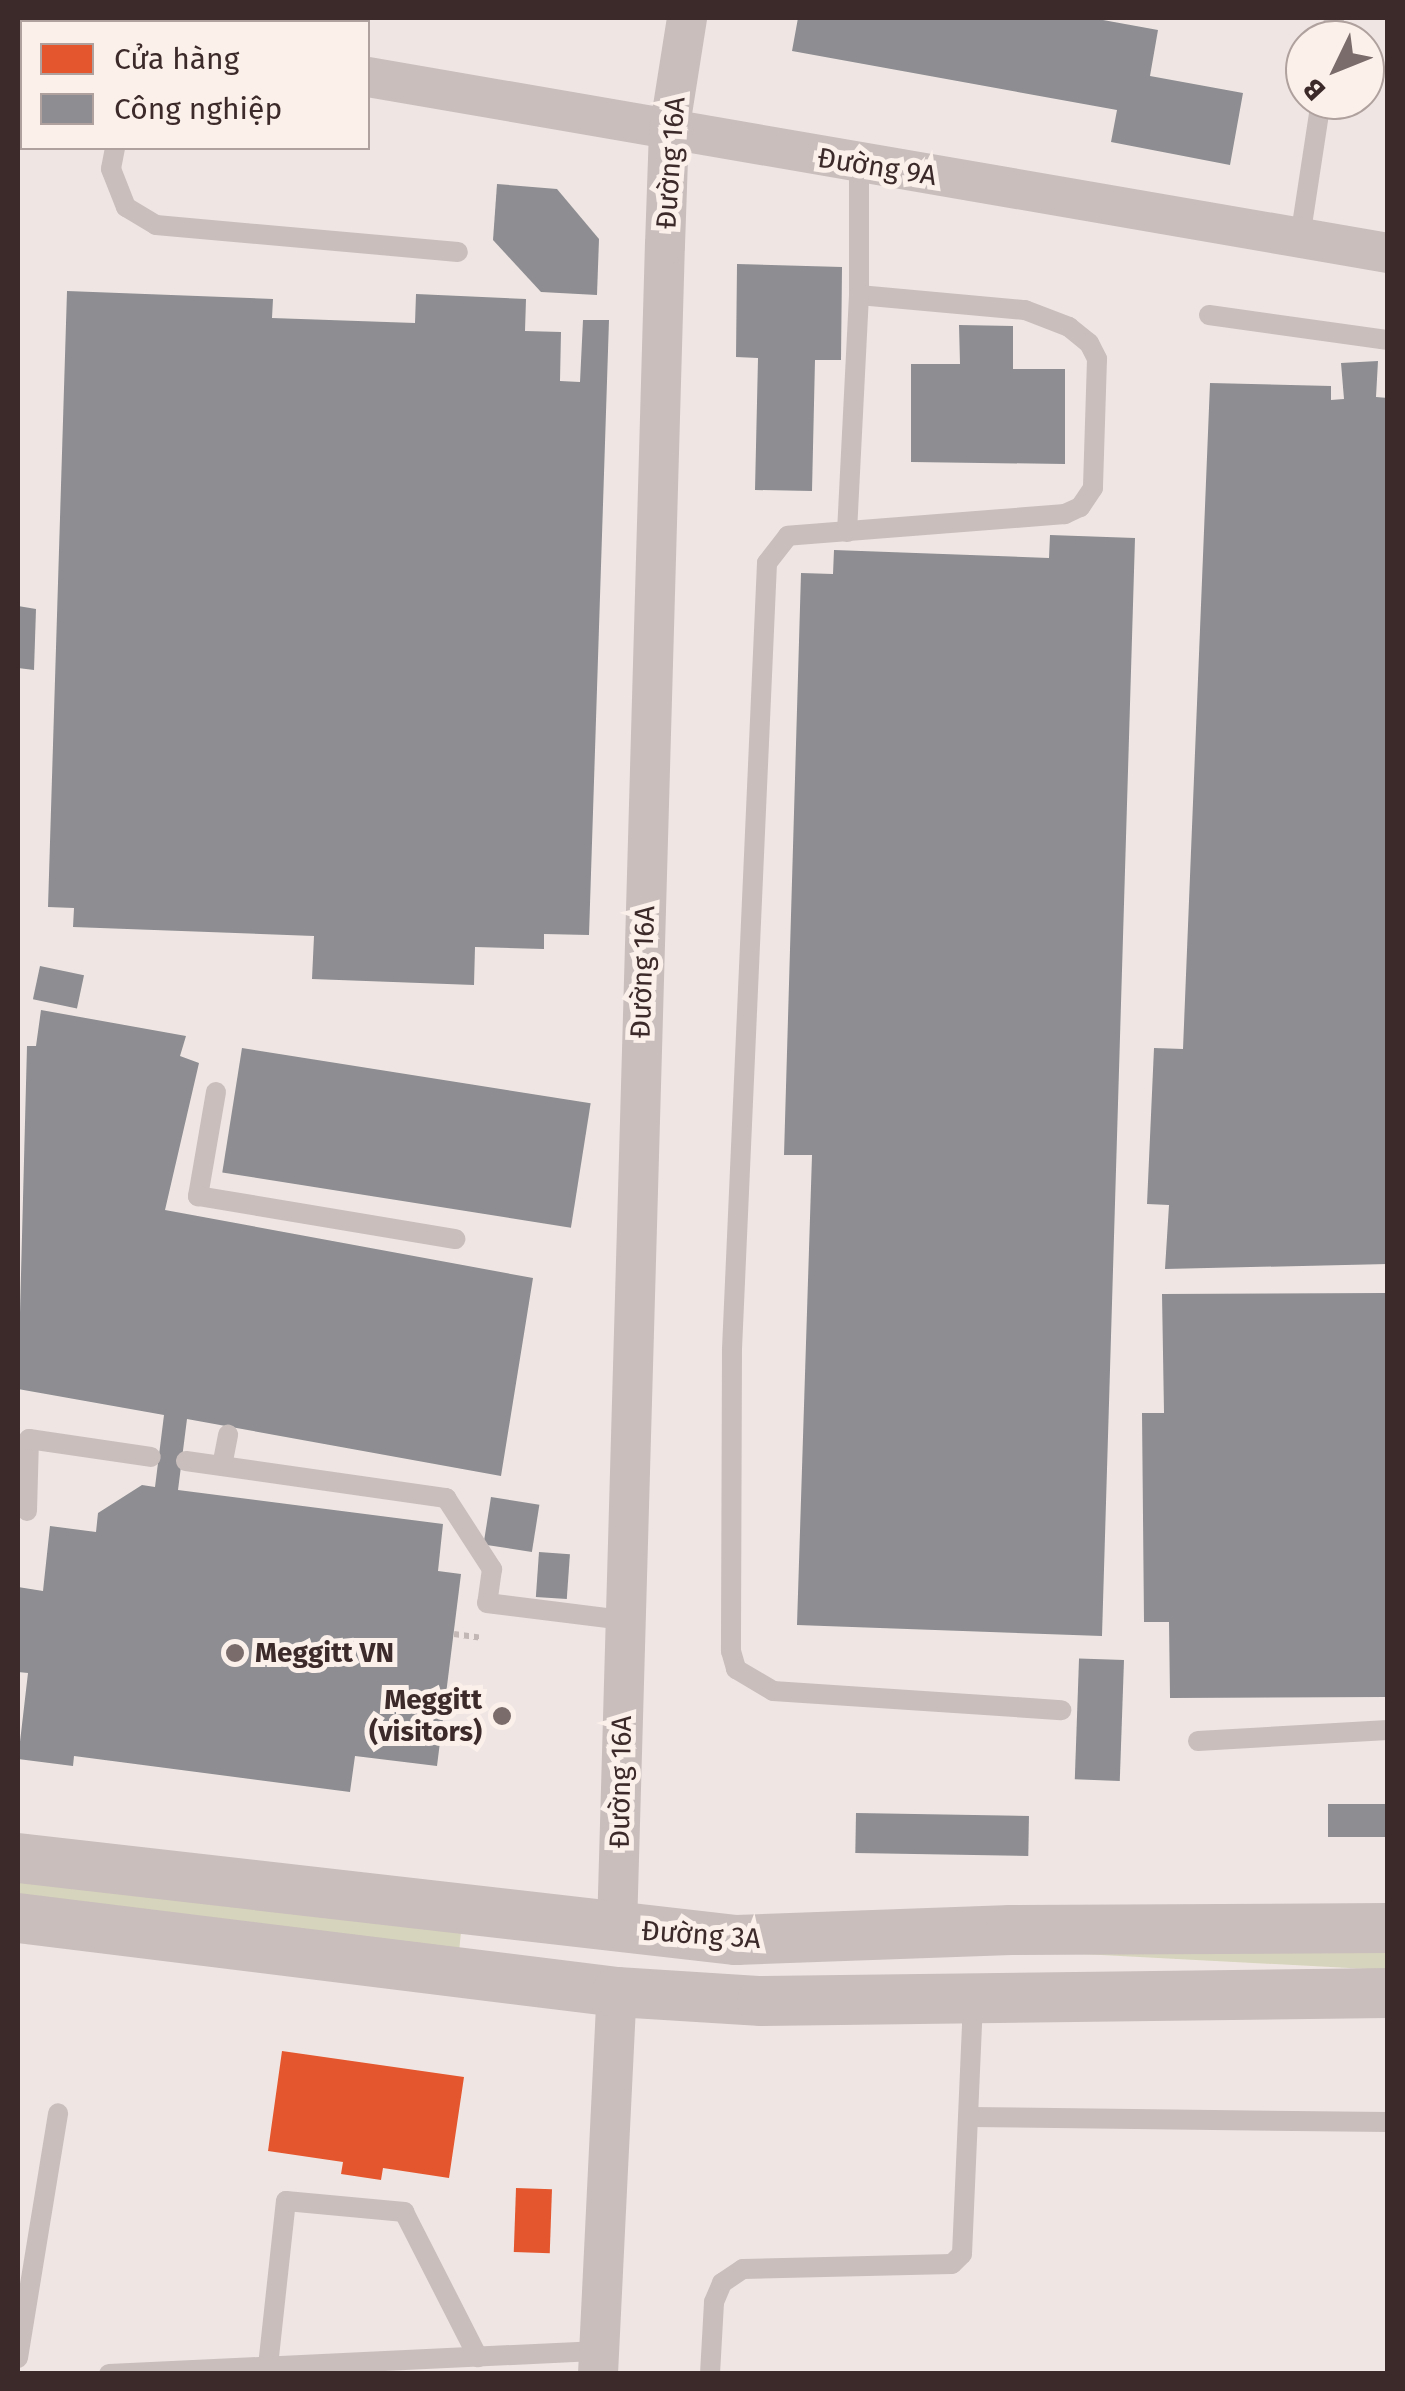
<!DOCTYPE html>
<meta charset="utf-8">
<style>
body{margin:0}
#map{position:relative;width:1405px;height:2391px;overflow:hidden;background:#efe6e3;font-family:"Fira Sans",sans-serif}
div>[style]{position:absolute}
.green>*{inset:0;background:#d6d4bc;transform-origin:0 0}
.shops>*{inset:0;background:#e4572e;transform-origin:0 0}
.industry>*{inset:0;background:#8d8d92;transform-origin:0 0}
.path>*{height:6px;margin-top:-3px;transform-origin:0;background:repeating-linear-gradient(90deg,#c2b7b4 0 5px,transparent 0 10px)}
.service>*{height:20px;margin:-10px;padding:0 10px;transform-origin:10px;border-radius:10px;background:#c9bebc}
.minor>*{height:40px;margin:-20px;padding:0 20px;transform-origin:20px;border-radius:20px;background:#c9bebc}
.tertiary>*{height:50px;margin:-25px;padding:0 25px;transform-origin:25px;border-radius:25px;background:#c9bebc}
.dots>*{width:28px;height:28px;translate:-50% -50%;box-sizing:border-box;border:5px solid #fcf0eb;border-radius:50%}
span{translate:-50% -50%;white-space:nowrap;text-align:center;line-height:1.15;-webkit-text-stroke:10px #fcf0eb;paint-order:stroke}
.street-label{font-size:28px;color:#3b2a29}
.poi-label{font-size:28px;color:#3b2a29;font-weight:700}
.left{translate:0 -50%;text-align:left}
.right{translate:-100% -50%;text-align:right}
.frame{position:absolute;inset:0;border:20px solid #3b2a29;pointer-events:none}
.legend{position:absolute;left:20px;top:20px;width:350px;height:130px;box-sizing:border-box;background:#fcf0eb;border:2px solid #afa19d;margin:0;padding:12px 18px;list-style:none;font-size:30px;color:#3b2a29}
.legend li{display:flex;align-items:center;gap:20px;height:50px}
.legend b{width:50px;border:2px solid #afa19d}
.north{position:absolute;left:1285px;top:20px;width:100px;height:100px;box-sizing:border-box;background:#fcf0eb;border:2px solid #afa19d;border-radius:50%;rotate:227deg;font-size:28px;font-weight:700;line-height:40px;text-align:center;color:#3b2a29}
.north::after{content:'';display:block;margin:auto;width:35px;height:45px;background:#7a6c6a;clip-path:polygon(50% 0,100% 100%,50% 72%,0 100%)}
</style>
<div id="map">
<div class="green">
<i style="clip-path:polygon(18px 1880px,461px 1932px,459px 1952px,18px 1896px)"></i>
<i style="left:1388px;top:1950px;width:20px;height:607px;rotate:93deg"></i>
</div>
<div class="shops">
<i style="clip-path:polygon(282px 2051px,464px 2077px,449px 2178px,383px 2168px,381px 2180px,341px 2174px,343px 2162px,268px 2151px)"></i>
<i style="left:516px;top:2188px;width:36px;height:64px;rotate:2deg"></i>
</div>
<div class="industry">
<i style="clip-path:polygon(798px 18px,1092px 18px,1158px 30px,1150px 76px,1243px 93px,1230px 165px,1111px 142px,1117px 110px,792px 51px)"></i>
<i style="clip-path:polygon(497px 184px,557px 189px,599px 239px,597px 295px,541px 292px,493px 240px)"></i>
<i style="clip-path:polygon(737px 264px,842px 267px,841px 360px,815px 360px,812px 491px,755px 490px,758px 358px,736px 357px)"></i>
<i style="clip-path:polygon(67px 291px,273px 299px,272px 318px,415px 323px,416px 294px,526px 299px,525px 331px,561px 332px,560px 381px,580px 382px,583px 320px,609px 320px,589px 935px,544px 934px,544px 949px,475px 947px,474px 985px,312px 979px,314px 936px,73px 927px,74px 908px,48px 907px)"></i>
<i style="clip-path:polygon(959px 325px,1013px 326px,1013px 369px,1065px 369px,1065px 464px,911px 462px,911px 364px,960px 364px)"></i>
<i style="clip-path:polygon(1378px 361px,1376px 397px,1388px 398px,1388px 1264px,1165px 1269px,1169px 1205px,1147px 1204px,1154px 1048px,1183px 1049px,1210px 383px,1331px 386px,1331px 400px,1344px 399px,1341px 363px)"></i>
<i style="clip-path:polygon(1050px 535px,1135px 538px,1102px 1636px,797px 1625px,812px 1155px,784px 1155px,801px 573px,833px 574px,834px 550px,1049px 558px)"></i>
<i style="clip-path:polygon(18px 606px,36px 609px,34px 670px,18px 668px)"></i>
<i style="left:40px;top:966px;width:45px;height:34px;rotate:12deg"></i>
<i style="clip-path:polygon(41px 1010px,186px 1036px,180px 1056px,199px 1063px,165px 1210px,533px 1278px,501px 1476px,187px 1419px,178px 1490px,443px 1524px,438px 1571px,461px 1574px,437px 1766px,355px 1756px,350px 1792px,74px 1756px,73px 1766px,18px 1759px,28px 1673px,18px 1672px,18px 1587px,43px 1591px,50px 1526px,96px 1532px,98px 1513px,142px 1485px,155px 1487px,164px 1415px,18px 1389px,27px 1046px,36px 1046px)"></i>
<i style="left:242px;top:1048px;width:353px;height:126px;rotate:9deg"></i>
<i style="clip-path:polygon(1385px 1293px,1385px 1697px,1170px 1698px,1169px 1622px,1144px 1622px,1142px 1413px,1164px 1413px,1162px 1294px)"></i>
<i style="left:491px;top:1497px;width:49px;height:48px;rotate:9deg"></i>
<i style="left:539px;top:1552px;width:31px;height:45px;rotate:4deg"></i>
<i style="left:1124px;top:1660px;width:121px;height:45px;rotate:92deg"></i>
<i style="left:1388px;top:1804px;width:33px;height:60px;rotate:90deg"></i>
<i style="left:856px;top:1813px;width:173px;height:40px;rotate:1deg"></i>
</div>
<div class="path">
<i style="left:454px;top:1634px;width:29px;rotate:8deg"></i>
</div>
<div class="service">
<i style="left:327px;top:22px;width:4px;rotate:-76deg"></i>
<i style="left:1331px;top:40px;width:22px;rotate:-82deg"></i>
<i style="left:115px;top:148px;width:21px;rotate:101deg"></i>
<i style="left:111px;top:169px;width:41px;rotate:68.5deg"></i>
<i style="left:126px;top:207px;width:35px;rotate:31deg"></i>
<i style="left:156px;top:225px;width:303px;rotate:5.1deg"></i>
<i style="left:859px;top:163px;width:132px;rotate:90deg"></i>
<i style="left:859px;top:295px;width:167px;rotate:5.2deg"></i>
<i style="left:1025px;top:310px;width:47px;rotate:21.1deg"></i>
<i style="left:1069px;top:327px;width:26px;rotate:39deg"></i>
<i style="left:1089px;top:343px;width:18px;rotate:63deg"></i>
<i style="left:1097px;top:359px;width:129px;rotate:91.8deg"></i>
<i style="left:1093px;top:488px;width:23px;rotate:124deg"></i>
<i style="left:1080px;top:507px;width:17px;rotate:155deg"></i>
<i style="left:1065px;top:514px;width:278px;rotate:175.5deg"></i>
<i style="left:788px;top:536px;width:34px;rotate:128deg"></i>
<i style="left:767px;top:563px;width:788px;rotate:92.55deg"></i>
<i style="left:732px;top:1350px;width:301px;rotate:90.2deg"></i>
<i style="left:731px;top:1651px;width:19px;rotate:74deg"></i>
<i style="left:736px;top:1669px;width:43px;rotate:30.7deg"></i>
<i style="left:773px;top:1691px;width:289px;rotate:3.8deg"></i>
<i style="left:1300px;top:238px;width:140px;rotate:-81.3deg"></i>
<i style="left:1209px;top:315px;width:181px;rotate:8deg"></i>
<i style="left:847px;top:532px;width:237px;rotate:-87.1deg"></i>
<i style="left:216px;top:1092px;width:106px;rotate:99.8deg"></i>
<i style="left:198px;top:1196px;width:261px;rotate:9.5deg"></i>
<i style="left:186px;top:1461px;width:263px;rotate:8.1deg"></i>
<i style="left:446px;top:1498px;width:85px;rotate:57.1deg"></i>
<i style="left:492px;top:1569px;width:34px;rotate:98deg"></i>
<i style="left:487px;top:1603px;width:138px;rotate:7.1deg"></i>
<i style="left:222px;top:1466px;width:32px;rotate:-79deg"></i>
<i style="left:27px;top:1511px;width:72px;rotate:-88.4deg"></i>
<i style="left:29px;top:1439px;width:123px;rotate:8.4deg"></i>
<i style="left:1198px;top:1741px;width:190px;rotate:-3.3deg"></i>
<i style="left:970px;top:2117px;width:418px;rotate:0.7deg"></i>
<i style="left:18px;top:2358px;width:248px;rotate:-80.7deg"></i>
<i style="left:268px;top:2366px;width:166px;rotate:-83.8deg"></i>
<i style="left:286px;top:2201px;width:119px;rotate:5.3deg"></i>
<i style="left:404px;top:2212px;width:163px;rotate:63deg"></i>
<i style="left:109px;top:2374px;width:491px;rotate:-2.7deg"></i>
<i style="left:710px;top:2374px;width:72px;rotate:-86.8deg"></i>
<i style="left:714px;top:2302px;width:21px;rotate:-67deg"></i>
<i style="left:722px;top:2283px;width:25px;rotate:-34deg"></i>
<i style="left:743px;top:2269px;width:209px;rotate:-1.4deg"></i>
<i style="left:952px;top:2264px;width:14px;rotate:-45deg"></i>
<i style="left:962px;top:2254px;width:253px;rotate:-87.5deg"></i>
</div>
<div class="minor">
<i style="left:18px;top:20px;width:16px;rotate:7deg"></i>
<i style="left:368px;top:77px;width:1035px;rotate:9.79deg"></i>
<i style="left:617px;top:1929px;width:1685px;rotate:-88.37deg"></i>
<i style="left:665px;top:245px;width:113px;rotate:-88deg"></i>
<i style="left:669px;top:132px;width:115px;rotate:-81deg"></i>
<i style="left:598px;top:2374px;width:382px;rotate:-87.2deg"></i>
</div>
<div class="tertiary">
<i style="left:18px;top:1858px;width:723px;rotate:6.52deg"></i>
<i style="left:736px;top:1940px;width:275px;rotate:-2.1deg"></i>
<i style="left:1011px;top:1930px;width:377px;rotate:-0.3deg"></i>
<i style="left:18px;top:1918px;width:604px;rotate:7.04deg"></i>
<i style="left:617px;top:1992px;width:145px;rotate:3.6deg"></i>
<i style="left:762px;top:2001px;width:626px;rotate:-0.73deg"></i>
</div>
<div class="dots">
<i style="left:235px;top:1653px;background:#7a6c6a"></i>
<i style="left:502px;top:1716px;background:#7a6c6a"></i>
</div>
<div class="street-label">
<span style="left:671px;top:163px;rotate:-86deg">Đường 16A</span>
<span style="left:877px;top:167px;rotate:9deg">Đường 9A</span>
<span style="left:643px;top:972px;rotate:-88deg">Đường 16A</span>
<span style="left:621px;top:1782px;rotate:-89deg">Đường 16A</span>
<span style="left:701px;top:1935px;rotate:4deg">Đường 3A</span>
</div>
<div class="poi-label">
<span class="left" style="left:255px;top:1653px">Meggitt VN</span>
<span class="right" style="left:482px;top:1716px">Meggitt<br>(visitors)</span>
</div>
<div class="frame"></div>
<ul class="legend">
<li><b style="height:28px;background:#e4572e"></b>Cửa hàng</li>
<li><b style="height:28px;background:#8d8d92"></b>Công nghiệp</li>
</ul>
<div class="north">B</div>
</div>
